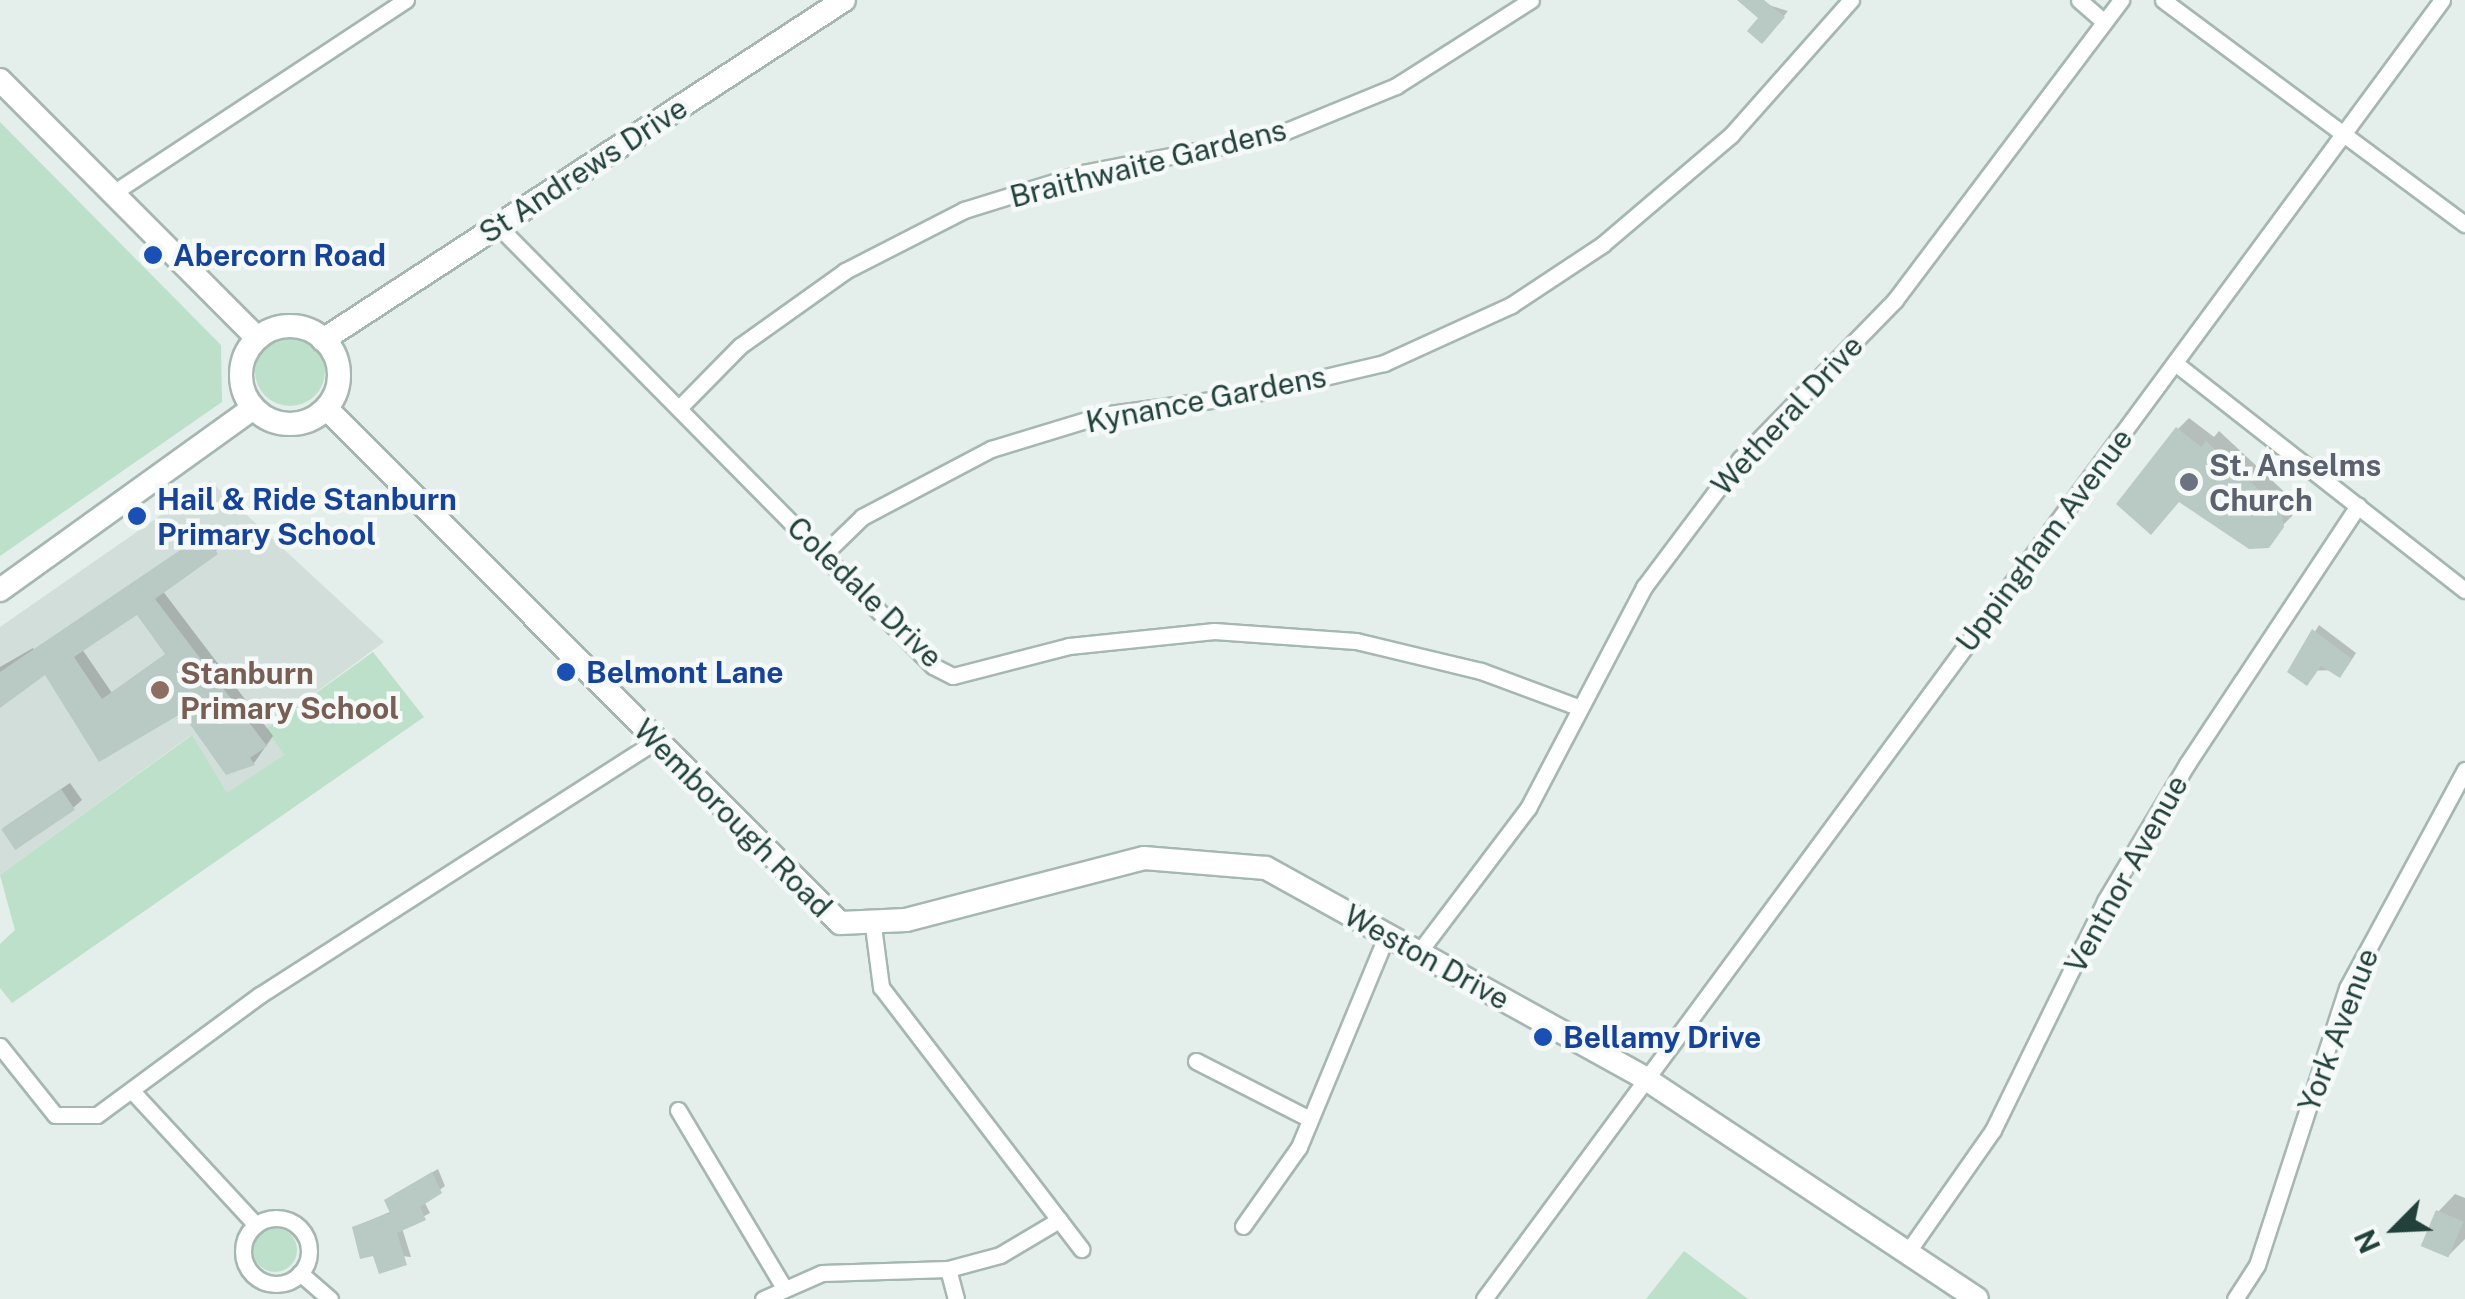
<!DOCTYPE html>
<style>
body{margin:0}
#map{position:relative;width:2465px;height:1299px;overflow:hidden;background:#e4eeea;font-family:"Public Sans",sans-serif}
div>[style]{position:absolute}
.built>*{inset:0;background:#d2ded9}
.green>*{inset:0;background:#bce0c9}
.round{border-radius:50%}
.shadow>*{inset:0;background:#0003}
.building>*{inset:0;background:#b9c9c4;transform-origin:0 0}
.roads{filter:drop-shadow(2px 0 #a6b7b2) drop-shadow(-2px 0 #a6b7b2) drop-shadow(0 2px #a6b7b2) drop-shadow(0 -2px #a6b7b2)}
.street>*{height:15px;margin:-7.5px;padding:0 7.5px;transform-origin:7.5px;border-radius:7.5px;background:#fff}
.street>.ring{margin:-7.5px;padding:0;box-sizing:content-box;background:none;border:15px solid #fff;border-radius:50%}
.secondary>*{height:22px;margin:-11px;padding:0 11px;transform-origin:11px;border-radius:11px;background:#fff}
.secondary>.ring{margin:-11px;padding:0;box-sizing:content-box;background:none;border:22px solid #fff;border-radius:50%}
.dots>*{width:28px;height:28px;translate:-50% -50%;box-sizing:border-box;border:5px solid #f5faf8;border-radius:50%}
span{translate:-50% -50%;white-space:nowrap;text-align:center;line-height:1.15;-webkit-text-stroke:9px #f5faf8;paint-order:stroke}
.street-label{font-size:30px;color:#22413b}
.transit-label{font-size:30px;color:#164399;font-weight:700}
.left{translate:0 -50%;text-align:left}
.worship-label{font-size:30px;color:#5b616d;font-weight:700}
.education-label{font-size:30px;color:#785e54;font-weight:700}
.north{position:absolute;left:2345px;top:1179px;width:100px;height:100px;-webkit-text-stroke:8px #f5faf8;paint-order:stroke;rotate:246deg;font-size:28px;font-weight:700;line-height:40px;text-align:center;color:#22413b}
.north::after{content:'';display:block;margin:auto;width:35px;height:45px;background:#22413b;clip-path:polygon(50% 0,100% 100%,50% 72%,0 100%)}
</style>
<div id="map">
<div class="built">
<i style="clip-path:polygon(210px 481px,384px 642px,266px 729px,284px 755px,227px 794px,191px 735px,0 875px,0 627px)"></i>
</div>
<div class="green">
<i style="clip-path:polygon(0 122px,221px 345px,222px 402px,0 556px)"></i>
<i class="round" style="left:255px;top:336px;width:70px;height:70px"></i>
<i style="clip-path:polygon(373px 652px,424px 717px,12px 1003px,0 988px,0 944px,15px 930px,0 875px,192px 735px,227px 793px,284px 755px,266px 729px)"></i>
<i class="round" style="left:253px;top:1228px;width:44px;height:44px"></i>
<i style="clip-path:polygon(1684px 1251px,1748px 1299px,1646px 1299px)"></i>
</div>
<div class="shadow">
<i style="clip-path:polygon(1752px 0,1788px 11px,1767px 36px,1762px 17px)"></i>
<i style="clip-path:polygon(2189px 418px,2214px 437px,2219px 431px,2291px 498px,2294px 514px,2282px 526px,2178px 429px)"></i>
<i style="clip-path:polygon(evenodd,214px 528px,225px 544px,162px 590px,273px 736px,254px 763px,227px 772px,182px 710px,99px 758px,46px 672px,0 705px,0 667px,33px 648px,37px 655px,214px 528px,137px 612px,168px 653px,112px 693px,82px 649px,137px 612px)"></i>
<i style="clip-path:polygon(2319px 625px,2356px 653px,2345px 670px,2291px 671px)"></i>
<i style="clip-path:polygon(70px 783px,82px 800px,73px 808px,3px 828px)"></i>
<i style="clip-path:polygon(438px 1169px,445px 1186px,424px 1201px,430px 1213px,402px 1228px,411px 1257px,375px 1253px,354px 1227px,392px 1211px,393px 1195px)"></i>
<i style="clip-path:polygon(2455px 1194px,2465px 1198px,2465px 1239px,2449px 1255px,2438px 1212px)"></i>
</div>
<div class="building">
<i style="clip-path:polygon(1737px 0,1764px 0,1785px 17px,1762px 44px,1747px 31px,1758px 18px)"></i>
<i style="clip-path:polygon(2176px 427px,2201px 447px,2206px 441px,2281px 510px,2284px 527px,2269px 548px,2249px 549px,2179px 502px,2151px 535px,2116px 504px)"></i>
<i style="clip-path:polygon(evenodd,204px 534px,218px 554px,155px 599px,267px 746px,250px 758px,255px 765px,226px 775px,182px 713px,99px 762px,45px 675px,0 708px,0 672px,204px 534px,137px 615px,165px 654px,102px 699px,74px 657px,137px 615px)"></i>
<i style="clip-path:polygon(2312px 629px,2352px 659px,2340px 678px,2321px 666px,2307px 686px,2287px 672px)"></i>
<i style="left:61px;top:789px;width:25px;height:72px;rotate:56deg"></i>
<i style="clip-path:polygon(432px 1172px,442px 1193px,420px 1207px,426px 1220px,397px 1233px,407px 1265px,379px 1274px,373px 1256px,360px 1259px,352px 1227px,390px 1213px,384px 1200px)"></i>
<i style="left:2436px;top:1210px;width:30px;height:39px;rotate:23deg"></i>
</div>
<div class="roads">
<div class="street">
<i style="left:2079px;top:0;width:33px;rotate:41deg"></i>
<i style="left:2163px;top:0;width:376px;rotate:36.6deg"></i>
<i style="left:113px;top:193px;width:351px;rotate:-33.4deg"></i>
<i style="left:497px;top:225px;width:620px;rotate:45.33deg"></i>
<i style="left:933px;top:666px;width:22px;rotate:27deg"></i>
<i style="left:953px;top:676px;width:120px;rotate:-14.5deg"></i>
<i style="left:1069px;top:646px;width:146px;rotate:-5.9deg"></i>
<i style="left:1214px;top:631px;width:142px;rotate:4deg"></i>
<i style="left:1356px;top:641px;width:129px;rotate:13.5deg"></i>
<i style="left:1481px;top:671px;width:100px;rotate:20.4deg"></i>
<i style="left:2175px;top:363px;width:368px;rotate:38.1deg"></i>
<i style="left:679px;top:408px;width:87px;rotate:-45.5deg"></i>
<i style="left:740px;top:346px;width:129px;rotate:-35.5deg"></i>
<i style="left:845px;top:271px;width:134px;rotate:-27.1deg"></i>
<i style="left:964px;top:210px;width:125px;rotate:-17.3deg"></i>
<i style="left:1083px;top:173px;width:195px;rotate:-11deg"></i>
<i style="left:1274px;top:136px;width:132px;rotate:-22.3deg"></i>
<i style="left:1396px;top:86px;width:160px;rotate:-32.5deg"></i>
<i style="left:824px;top:554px;width:53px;rotate:-44.2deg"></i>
<i style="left:862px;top:517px;width:146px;rotate:-27.8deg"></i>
<i style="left:991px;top:449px;width:116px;rotate:-17deg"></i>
<i style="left:1102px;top:415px;width:147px;rotate:-7.8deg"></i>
<i style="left:1248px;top:395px;width:140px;rotate:-13.2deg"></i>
<i style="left:1384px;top:363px;width:140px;rotate:-24.5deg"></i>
<i style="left:1511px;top:305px;width:110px;rotate:-33.5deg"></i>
<i style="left:1603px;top:244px;width:168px;rotate:-40.4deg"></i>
<i style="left:1731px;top:135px;width:181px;rotate:-48.4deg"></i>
<i style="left:873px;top:926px;width:62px;rotate:82.5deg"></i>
<i style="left:881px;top:987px;width:330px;rotate:52.6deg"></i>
<i style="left:1419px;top:952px;width:181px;rotate:-52.9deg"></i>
<i style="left:1528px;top:808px;width:250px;rotate:-62.3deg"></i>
<i style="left:1644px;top:587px;width:160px;rotate:-53.1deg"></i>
<i style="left:1740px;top:459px;width:222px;rotate:-45.7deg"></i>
<i style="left:1895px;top:300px;width:376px;rotate:-53deg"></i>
<i style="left:0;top:1046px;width:88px;rotate:51.4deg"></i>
<i style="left:55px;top:1115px;width:42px"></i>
<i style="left:97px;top:1115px;width:202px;rotate:-36.4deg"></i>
<i style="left:260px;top:995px;width:470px;rotate:-32.7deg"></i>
<i style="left:1196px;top:1061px;width:128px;rotate:27deg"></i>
<i style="left:133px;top:1092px;width:181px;rotate:47.2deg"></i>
<i style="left:678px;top:1110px;width:205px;rotate:59.2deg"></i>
<i class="ring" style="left:243px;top:1218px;width:51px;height:51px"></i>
<i style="left:1243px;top:1226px;width:97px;rotate:-54.7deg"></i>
<i style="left:1299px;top:1147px;width:230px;rotate:-67.5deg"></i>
<i style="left:1909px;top:1250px;width:146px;rotate:-55deg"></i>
<i style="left:1993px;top:1130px;width:255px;rotate:-63.9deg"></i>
<i style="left:2105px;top:901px;width:160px;rotate:-59.1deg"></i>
<i style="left:2187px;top:764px;width:310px;rotate:-56.5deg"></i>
<i style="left:948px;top:1269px;width:31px;rotate:75deg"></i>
<i style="left:300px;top:1273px;width:40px;rotate:41deg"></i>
<i style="left:763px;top:1299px;width:64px;rotate:-23.8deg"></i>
<i style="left:822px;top:1273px;width:126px;rotate:-1.8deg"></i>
<i style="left:948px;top:1269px;width:54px;rotate:-15.1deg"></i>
<i style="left:1000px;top:1255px;width:69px;rotate:-30.7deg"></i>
<i style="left:1484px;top:1299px;width:1614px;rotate:-53.59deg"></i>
<i style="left:2235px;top:1299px;width:40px;rotate:-57.1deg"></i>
<i style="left:2257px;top:1265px;width:291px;rotate:-72deg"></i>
<i style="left:2347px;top:988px;width:248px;rotate:-61.6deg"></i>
</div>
<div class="secondary">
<i style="left:0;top:80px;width:364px;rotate:45.1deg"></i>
<i class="ring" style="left:241px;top:326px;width:76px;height:76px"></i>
<i style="left:323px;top:340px;width:622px;rotate:-33.13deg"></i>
<i style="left:327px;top:409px;width:726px;rotate:45.06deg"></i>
<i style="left:840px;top:923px;width:66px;rotate:-2.6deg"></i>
<i style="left:906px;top:920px;width:246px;rotate:-14.6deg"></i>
<i style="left:1144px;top:858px;width:122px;rotate:4.7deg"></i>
<i style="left:1266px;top:868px;width:435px;rotate:29deg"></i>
<i style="left:1646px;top:1079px;width:397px;rotate:33.6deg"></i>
<i style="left:0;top:590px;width:312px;rotate:-35.7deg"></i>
</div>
</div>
<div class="dots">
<i style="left:153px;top:255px;background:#1a4fb4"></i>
<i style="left:2189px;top:482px;background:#6b7280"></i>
<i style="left:137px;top:516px;background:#1a4fb4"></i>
<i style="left:566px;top:672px;background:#1a4fb4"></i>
<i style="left:160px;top:690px;background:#8d6e63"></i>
<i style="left:1543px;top:1037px;background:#1a4fb4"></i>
</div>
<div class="street-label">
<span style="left:1148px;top:163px;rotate:-14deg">Braithwaite Gardens</span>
<span style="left:583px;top:170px;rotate:-33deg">St Andrews Drive</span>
<span style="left:1206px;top:399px;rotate:-11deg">Kynance Gardens</span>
<span style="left:1787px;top:415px;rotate:-47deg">Wetheral Drive</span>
<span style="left:2044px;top:540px;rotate:-53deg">Uppingham Avenue</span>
<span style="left:865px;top:592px;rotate:44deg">Coledale Drive</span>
<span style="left:733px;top:818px;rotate:45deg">Wemborough Road</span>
<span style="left:2126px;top:874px;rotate:-61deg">Ventnor Avenue</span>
<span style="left:1427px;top:957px;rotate:29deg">Weston Drive</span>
<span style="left:2338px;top:1030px;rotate:-69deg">York Avenue</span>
</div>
<div class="transit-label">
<span class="left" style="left:173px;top:255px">Abercorn Road</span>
<span class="left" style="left:157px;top:516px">Hail &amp; Ride Stanburn<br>Primary School</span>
<span class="left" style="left:586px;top:672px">Belmont Lane</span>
<span class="left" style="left:1563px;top:1037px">Bellamy Drive</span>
</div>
<div class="worship-label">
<span class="left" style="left:2209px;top:482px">St. Anselms<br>Church</span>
</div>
<div class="education-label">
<span class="left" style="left:180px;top:690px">Stanburn<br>Primary School</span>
</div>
<div class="north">N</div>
</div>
